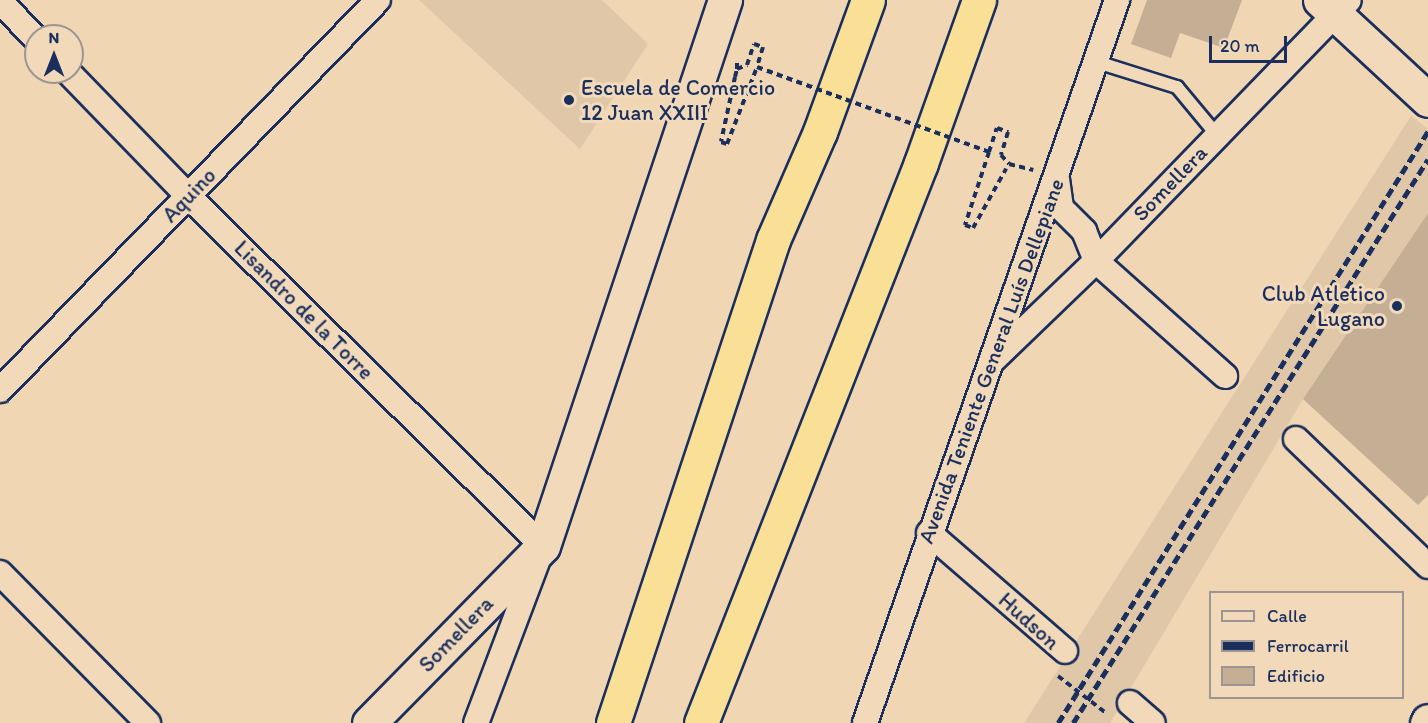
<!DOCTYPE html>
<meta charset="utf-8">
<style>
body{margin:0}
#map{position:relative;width:1428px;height:723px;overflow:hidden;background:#f0d6b2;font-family:Itim,sans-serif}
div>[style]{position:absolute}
.built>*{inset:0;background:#dfc7a8}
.building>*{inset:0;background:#c5af94}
.path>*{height:4px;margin-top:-2px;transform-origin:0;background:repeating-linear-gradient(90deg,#1b2f5e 0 6px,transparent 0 10.5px)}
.roads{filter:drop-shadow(2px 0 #1b2f5e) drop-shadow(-2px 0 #1b2f5e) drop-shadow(0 2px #1b2f5e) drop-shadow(0 -2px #1b2f5e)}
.lane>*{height:12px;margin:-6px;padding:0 6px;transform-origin:6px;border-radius:6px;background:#f1d9b9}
.street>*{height:24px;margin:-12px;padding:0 12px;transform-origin:12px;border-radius:12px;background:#f1d9b9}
.secondary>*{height:33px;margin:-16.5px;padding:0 16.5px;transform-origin:16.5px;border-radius:16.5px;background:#f1d9b9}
.highway>*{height:33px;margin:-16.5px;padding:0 16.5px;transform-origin:16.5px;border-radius:16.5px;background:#fadf96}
.rail>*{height:4.5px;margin-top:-2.25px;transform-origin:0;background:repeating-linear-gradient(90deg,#1b2f5e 0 9px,transparent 0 13.5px)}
.path-bridge>*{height:4px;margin-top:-2px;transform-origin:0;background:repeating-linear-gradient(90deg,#1b2f5e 0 6px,transparent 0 10.5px)}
.dots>*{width:16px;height:16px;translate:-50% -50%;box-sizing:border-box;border:3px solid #f1d9b9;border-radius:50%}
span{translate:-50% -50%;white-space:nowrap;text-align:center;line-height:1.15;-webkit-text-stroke:6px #f1d9b9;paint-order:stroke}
.poi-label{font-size:22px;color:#1b2f5e}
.left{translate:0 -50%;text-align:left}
.right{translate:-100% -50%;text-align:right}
.street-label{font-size:22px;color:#1b2f5e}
.legend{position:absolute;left:1209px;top:591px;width:195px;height:108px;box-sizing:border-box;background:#f1d9b9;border:2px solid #9b9595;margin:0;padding:8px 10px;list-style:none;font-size:18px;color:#1b2f5e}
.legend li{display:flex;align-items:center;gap:12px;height:30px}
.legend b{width:30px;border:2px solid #9b9595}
.north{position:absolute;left:24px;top:24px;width:60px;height:60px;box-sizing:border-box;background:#f1d9b9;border:2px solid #9b9595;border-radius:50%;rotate:0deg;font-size:16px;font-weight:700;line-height:24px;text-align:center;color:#1b2f5e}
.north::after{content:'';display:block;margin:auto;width:21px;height:27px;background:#1b2f5e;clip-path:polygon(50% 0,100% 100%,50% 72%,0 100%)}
.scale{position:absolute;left:1209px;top:36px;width:78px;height:27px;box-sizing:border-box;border:3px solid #1b2f5e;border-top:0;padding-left:8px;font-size:18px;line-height:21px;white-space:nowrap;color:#1b2f5e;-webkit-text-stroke:4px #f1d9b9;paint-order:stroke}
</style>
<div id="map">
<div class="built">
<i style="clip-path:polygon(419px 0,602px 0,648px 44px,580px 149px)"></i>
<i style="clip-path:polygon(1411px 116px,1428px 129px,1428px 213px,1303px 399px,1110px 723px,1024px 723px)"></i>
</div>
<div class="building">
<i style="clip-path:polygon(1147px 0,1242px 0,1224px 48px,1180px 33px,1171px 58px,1131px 44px)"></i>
<i style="clip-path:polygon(1428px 213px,1428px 495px,1418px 505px,1303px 399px)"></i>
</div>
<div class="path">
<i style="left:737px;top:63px;width:6px;rotate:90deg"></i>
<i style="left:737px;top:69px;width:11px;rotate:-22deg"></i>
<i style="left:747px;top:65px;width:22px;rotate:-72deg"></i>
<i style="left:754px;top:44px;width:9px;rotate:18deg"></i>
<i style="left:763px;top:47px;width:21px;rotate:107deg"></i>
<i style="left:735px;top:77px;width:8px;rotate:-76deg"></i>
<i style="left:989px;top:152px;width:25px;rotate:-72deg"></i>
<i style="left:997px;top:128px;width:12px;rotate:20deg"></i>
<i style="left:1008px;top:132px;width:24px;rotate:107deg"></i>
<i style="left:1001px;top:155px;width:12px;rotate:48deg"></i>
<i style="left:1009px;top:164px;width:25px;rotate:14deg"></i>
<i style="left:1058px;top:676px;width:61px;rotate:37.6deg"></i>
</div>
<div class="roads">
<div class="lane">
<i style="left:1097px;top:62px;width:84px;rotate:17.4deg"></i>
<i style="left:1177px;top:87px;width:61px;rotate:50.3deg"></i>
</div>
<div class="street">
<i style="left:0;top:1px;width:52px;rotate:46.5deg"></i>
<i style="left:68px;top:72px;width:173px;rotate:45.9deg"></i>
<i style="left:188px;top:196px;width:499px;rotate:44.6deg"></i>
<i style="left:543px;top:546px;width:189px;rotate:110.7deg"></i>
<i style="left:1057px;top:179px;width:29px;rotate:82deg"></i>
<i style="left:1061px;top:208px;width:33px;rotate:45deg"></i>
<i style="left:1084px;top:231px;width:32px;rotate:68deg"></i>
<i style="left:1096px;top:261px;width:173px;rotate:41.7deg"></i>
<i style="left:993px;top:360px;width:143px;rotate:-43.9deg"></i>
<i style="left:1096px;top:261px;width:363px;rotate:-45.9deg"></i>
<i style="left:0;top:390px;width:543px;rotate:-45.9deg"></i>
<i style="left:1296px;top:439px;width:183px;rotate:43.9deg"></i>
<i style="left:929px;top:533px;width:180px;rotate:40.9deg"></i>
<i style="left:0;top:573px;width:211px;rotate:45.4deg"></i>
<i style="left:1130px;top:703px;width:30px;rotate:41deg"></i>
<i style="left:865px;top:723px;width:766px;rotate:-70.78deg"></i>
</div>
<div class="secondary">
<i style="left:1320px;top:0;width:147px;rotate:42.8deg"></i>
<i style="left:369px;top:723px;width:248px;rotate:-45.5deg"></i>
<i style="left:543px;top:546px;width:576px;rotate:-71.57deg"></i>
<i style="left:1427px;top:723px;width:2px;rotate:-63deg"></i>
</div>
<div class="highway">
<i style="left:613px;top:723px;width:509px;rotate:-71.67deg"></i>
<i style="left:773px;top:240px;width:118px;rotate:-66.5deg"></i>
<i style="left:820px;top:132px;width:140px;rotate:-70deg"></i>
<i style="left:701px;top:723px;width:602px;rotate:-68.55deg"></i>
<i style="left:921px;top:163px;width:173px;rotate:-70.4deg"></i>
</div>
</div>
<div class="rail">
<i style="left:1058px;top:723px;width:698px;rotate:-57.99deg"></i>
<i style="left:1073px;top:723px;width:666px;rotate:-57.81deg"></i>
</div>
<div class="path-bridge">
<i style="left:735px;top:77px;width:66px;rotate:102.2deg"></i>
<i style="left:721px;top:142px;width:6px;rotate:18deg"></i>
<i style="left:727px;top:144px;width:83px;rotate:-68.7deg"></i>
<i style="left:757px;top:67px;width:247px;rotate:20.1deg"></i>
<i style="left:989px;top:152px;width:77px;rotate:108.2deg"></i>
<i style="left:965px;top:225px;width:9px;rotate:21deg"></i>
<i style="left:973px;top:228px;width:68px;rotate:-60.8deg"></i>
</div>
<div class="dots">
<i style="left:569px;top:100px;background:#1b2f5e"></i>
<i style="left:1397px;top:306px;background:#1b2f5e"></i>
</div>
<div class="poi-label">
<span class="left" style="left:581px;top:100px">Escuela de Comercio<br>12 Juan XXIII</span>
<span class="right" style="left:1385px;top:306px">Club Atletico<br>Lugano</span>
</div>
<div class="street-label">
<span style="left:1170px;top:183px;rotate:-46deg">Somellera</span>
<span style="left:189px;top:195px;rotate:-46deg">Aquino</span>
<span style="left:304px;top:310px;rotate:45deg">Lisandro de la Torre</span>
<span style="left:991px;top:361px;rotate:-70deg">Avenida Teniente General Luís Dellepiane</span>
<span style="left:1029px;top:621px;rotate:42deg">Hudson</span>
<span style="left:456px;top:634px;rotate:-46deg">Somellera</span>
</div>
<ul class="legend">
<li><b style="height:8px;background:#f1d9b9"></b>Calle</li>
<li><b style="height:8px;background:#1b2f5e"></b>Ferrocarril</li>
<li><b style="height:16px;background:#c5af94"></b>Edificio</li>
</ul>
<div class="north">N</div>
<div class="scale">20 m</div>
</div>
